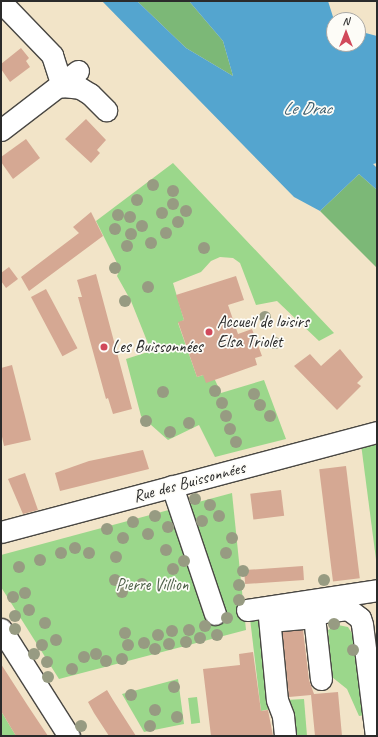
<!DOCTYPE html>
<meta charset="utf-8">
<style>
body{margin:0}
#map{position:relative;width:378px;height:737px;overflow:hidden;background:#f2e4c8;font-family:Caveat,sans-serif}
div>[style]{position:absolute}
.green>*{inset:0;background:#9bd78b;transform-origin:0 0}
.forest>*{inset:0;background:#7cb877}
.water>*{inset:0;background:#54a5cf}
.building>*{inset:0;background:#d5a893;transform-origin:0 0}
.roads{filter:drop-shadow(1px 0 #494743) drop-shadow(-1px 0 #494743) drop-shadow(0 1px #494743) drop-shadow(0 -1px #494743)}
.minor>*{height:21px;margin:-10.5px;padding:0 10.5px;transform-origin:10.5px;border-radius:10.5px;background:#fff}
.trees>*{width:12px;height:12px;margin:-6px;border-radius:50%;background:#979b82}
.dots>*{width:11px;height:11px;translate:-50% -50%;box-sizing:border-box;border:2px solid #fdfcf7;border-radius:50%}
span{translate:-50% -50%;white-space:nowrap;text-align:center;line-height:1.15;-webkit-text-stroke:3.5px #fdfcf7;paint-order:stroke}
.poi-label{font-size:17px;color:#2b2b2b}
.left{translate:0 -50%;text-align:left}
.street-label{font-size:17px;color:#2b2b2b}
.park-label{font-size:17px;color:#4d5f48}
.water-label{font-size:18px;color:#3b5c6d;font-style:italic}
.frame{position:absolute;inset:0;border:2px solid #2b2b2b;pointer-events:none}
.north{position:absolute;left:326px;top:12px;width:40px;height:40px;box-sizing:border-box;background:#fdfcf7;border:1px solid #a9a8a5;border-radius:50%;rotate:0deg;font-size:11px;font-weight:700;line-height:16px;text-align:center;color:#2b2b2b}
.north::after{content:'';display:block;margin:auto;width:14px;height:18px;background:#d1495b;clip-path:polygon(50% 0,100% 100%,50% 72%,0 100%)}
</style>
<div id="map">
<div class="green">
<i style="clip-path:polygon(173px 163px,334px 333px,319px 341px,277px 301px,256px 305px,240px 263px,233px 258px,220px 257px,211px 261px,201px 272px,173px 283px,184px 320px,178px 323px,197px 377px,203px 375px,215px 380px,221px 393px,264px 380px,286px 439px,215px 457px,199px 425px,168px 440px,141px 416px,126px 359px,151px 351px,131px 301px,117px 276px,120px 269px,96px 221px)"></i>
<i style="clip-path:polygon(377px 439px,377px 567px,361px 444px)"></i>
<i style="clip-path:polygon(232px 493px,246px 630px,59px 679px,1px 587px,1px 555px)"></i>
<i style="clip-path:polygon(261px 608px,270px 709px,261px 711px,249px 610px)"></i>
<i style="clip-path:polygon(338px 625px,348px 627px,353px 635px,365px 715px,359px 716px,347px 689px,332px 677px,328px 630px)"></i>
<i style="clip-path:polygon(178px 679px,184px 724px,144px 732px,122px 694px)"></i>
<i style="left:197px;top:697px;width:26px;height:9px;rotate:83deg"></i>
<i style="clip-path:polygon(304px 699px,307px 736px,294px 736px,286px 700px)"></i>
<i style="clip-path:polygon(1px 711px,16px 736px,1px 736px)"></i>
</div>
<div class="forest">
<i style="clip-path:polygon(137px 1px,189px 1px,223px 41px,233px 76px,186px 48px)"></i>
<i style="clip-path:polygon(359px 174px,377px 190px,377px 268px,320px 211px)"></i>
</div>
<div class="water">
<i style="clip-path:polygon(102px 1px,137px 1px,186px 48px,233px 76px,223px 41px,189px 1px,328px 1px,334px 20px,334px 44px,358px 44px,358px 31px,377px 36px,377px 163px,373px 164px,377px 168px,377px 190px,359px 174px,320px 211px,294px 197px)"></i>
</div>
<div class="building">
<i style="clip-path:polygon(21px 48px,29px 58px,26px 61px,30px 67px,10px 82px,1px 69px,1px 64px)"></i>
<i style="clip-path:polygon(86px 119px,106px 140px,97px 150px,100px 153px,91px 163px,65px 139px)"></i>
<i style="clip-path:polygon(26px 139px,40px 158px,13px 179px,1px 162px,1px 157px)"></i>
<i style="clip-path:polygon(91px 212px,103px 236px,29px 291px,21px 277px,79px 233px,73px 227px)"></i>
<i style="clip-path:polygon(9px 267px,18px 279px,6px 288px,1px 281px,1px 273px)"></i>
<i style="clip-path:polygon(96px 274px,132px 409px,113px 414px,108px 398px,106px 399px,78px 297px,82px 297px,77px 280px)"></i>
<i style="clip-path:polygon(236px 276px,244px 300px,228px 305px,238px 334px,252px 329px,262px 356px,255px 358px,257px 365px,206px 383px,203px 375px,197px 377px,178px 322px,184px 320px,176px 295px)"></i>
<i style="left:46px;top:289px;width:67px;height:17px;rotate:62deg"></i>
<i style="clip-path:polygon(340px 349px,363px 377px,357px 383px,361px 386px,337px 410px,294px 366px,310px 354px,321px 366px)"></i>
<i style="clip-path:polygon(12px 365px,31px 440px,4px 446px,1px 432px,1px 368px)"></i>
<i style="clip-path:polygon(143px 450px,149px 469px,60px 491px,55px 473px,89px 461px)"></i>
<i style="left:346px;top:466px;width:113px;height:27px;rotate:83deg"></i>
<i style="clip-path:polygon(25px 473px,38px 510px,23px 514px,8px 479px)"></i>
<i style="left:281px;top:490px;width:26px;height:31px;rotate:83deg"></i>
<i style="left:303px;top:566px;width:14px;height:59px;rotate:86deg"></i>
<i style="clip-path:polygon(303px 630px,309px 680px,314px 694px,338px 692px,342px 736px,315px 736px,311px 695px,289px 697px,282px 632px)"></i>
<i style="clip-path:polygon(253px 652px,261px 711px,268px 710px,273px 736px,211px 736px,203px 669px,240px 665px,239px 654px)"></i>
<i style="clip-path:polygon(1px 664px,28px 706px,48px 736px,16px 736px,1px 711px)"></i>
<i style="clip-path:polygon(107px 690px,113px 700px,136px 736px,109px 736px,94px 713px,88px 702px)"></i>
</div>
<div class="roads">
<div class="minor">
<i style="left:1px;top:2px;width:74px;rotate:46.1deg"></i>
<i style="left:52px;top:55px;width:33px;rotate:72deg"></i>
<i style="left:62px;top:86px;width:18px;rotate:6deg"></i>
<i style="left:80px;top:88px;width:12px;rotate:31deg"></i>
<i style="left:90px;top:94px;width:23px;rotate:45deg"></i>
<i style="left:1px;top:130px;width:97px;rotate:-37.5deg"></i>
<i style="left:172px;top:486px;width:135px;rotate:71.4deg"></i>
<i style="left:1px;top:532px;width:389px;rotate:-14.9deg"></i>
<i style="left:268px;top:607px;width:93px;rotate:84.5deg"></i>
<i style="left:277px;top:700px;width:17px;rotate:69deg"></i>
<i style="left:283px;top:716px;width:20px;rotate:84deg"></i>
<i style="left:247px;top:610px;width:132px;rotate:-8.7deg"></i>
<i style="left:270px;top:621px;width:44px;rotate:-5.2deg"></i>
<i style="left:1px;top:629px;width:127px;rotate:57.6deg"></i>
<i style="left:321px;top:679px;width:62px;rotate:-96.4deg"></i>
<i style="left:314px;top:617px;width:10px;rotate:-29deg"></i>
<i style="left:323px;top:612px;width:25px;rotate:-7deg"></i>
<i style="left:348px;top:609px;width:15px;rotate:37deg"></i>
<i style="left:360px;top:618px;width:6px;rotate:72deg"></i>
<i style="left:362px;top:624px;width:113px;rotate:82.9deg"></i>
</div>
</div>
<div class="trees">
<i style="left:153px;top:185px"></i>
<i style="left:173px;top:191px"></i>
<i style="left:137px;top:200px"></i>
<i style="left:173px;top:204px"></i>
<i style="left:186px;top:211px"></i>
<i style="left:162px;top:213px"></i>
<i style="left:118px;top:215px"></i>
<i style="left:130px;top:217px"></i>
<i style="left:178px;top:222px"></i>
<i style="left:142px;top:226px"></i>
<i style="left:115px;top:229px"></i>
<i style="left:166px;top:233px"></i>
<i style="left:131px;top:234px"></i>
<i style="left:151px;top:243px"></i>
<i style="left:127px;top:246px"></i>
<i style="left:204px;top:248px"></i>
<i style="left:115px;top:268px"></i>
<i style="left:148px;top:287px"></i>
<i style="left:125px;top:301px"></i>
<i style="left:265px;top:317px"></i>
<i style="left:275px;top:343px"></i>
<i style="left:215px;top:391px"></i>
<i style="left:163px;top:392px"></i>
<i style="left:254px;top:394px"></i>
<i style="left:222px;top:403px"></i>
<i style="left:260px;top:405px"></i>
<i style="left:226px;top:416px"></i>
<i style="left:270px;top:416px"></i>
<i style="left:146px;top:421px"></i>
<i style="left:189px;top:423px"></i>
<i style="left:230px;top:429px"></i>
<i style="left:170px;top:432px"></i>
<i style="left:236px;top:442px"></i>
<i style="left:195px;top:499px"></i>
<i style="left:210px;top:505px"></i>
<i style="left:155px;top:516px"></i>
<i style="left:219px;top:516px"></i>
<i style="left:202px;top:521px"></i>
<i style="left:133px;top:522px"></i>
<i style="left:168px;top:527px"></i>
<i style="left:107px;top:529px"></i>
<i style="left:148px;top:534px"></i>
<i style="left:123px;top:538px"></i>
<i style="left:232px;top:538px"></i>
<i style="left:75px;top:548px"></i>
<i style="left:166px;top:550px"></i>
<i style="left:61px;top:553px"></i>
<i style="left:89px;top:553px"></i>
<i style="left:226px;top:553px"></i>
<i style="left:116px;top:557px"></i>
<i style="left:40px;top:560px"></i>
<i style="left:184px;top:561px"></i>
<i style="left:19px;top:567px"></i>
<i style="left:173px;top:569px"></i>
<i style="left:243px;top:571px"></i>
<i style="left:115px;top:580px"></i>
<i style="left:324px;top:580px"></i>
<i style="left:142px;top:584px"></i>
<i style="left:239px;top:585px"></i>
<i style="left:122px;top:592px"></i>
<i style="left:25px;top:593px"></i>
<i style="left:13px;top:597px"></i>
<i style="left:239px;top:600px"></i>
<i style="left:29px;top:610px"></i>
<i style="left:15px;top:616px"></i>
<i style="left:227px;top:618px"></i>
<i style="left:45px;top:623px"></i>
<i style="left:334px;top:624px"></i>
<i style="left:205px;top:626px"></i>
<i style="left:15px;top:629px"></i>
<i style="left:189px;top:630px"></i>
<i style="left:172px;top:631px"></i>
<i style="left:125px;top:633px"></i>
<i style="left:158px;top:635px"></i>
<i style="left:217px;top:635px"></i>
<i style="left:200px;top:638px"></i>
<i style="left:56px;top:640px"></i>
<i style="left:186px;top:642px"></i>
<i style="left:144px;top:643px"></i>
<i style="left:169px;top:644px"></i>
<i style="left:42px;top:645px"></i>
<i style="left:128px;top:645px"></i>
<i style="left:155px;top:649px"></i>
<i style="left:353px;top:650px"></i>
<i style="left:34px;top:654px"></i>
<i style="left:96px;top:654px"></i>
<i style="left:84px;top:657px"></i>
<i style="left:122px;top:659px"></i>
<i style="left:106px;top:661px"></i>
<i style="left:47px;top:662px"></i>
<i style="left:72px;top:669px"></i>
<i style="left:48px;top:677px"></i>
<i style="left:174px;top:687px"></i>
<i style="left:131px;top:695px"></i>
<i style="left:155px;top:710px"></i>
<i style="left:177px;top:717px"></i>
<i style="left:81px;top:726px"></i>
<i style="left:150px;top:726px"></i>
</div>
<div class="dots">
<i style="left:209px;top:332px;background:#d1495b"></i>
<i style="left:104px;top:347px;background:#d1495b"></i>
</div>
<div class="poi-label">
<span class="left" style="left:217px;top:332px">Accueil de loisirs<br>Elsa Triolet</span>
<span class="left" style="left:112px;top:347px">Les Buissonnées</span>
</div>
<div class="street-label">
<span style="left:189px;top:482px;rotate:-15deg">Rue des Buissonnées</span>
</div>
<div class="park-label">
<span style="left:152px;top:585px">Pierre Villion</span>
</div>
<div class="water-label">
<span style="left:307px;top:108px">Le Drac</span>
</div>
<div class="frame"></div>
<div class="north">N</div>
</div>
